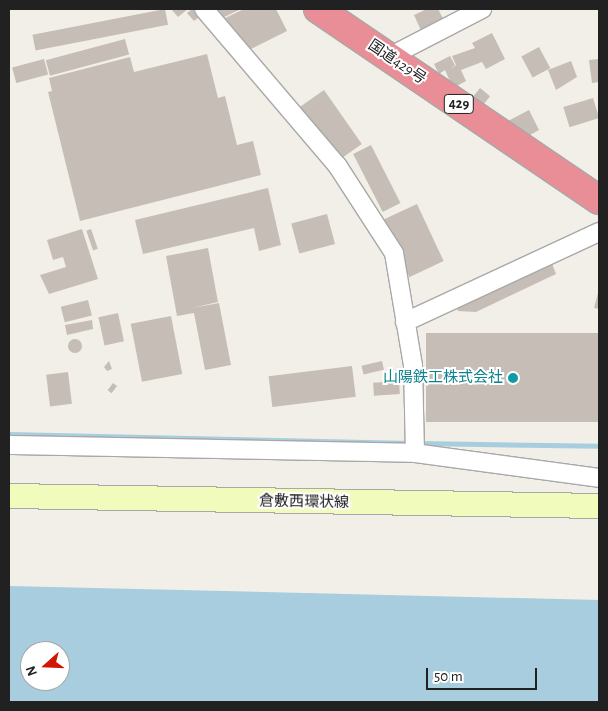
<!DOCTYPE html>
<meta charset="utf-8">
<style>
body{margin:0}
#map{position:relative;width:608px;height:711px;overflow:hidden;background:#f1efe7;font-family:"Alegreya Sans","Noto Sans JP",sans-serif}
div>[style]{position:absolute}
.water>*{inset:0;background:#a7cddf}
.stream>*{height:4.5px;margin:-2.25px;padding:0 2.25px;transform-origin:2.25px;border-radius:2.25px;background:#a7cddf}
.building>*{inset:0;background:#c6beb6;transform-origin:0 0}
.round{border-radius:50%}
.roads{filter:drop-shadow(1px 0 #a8a8a8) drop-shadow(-1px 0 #a8a8a8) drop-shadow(0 1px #a8a8a8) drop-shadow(0 -1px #a8a8a8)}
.street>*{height:18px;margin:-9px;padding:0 9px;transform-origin:9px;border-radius:9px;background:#fff}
.secondary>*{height:24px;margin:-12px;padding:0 12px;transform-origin:12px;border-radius:12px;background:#f1fbbb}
.highway>*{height:28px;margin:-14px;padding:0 14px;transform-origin:14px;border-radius:14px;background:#e98e96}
.dots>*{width:14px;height:14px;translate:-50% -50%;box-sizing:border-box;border:2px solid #fff;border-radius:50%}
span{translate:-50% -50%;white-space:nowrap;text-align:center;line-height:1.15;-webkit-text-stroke:4px #fff;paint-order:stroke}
.shield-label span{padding:1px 4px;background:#fff;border:1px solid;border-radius:4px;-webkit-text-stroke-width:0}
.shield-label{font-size:14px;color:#212121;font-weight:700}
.street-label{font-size:15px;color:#212121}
.culture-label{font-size:15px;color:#0d838f}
.right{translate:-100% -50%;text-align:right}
.frame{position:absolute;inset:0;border:10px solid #212121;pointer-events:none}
.north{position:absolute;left:20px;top:641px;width:50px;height:50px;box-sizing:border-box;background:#fff;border:1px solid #a6a6a6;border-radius:50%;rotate:250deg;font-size:14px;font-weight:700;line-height:20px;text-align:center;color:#212121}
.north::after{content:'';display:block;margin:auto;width:18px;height:22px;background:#d11500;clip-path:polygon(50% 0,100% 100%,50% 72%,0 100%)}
.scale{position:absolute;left:426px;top:668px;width:111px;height:22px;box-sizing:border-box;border:2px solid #212121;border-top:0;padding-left:6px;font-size:15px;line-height:18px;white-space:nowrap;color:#212121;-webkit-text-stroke:4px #fff;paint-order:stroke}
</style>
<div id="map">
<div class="water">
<i style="clip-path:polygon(evenodd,9px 586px,599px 600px,599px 702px,9px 702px,9px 586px,30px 651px,60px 651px,60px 681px,30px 681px,30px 651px)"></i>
</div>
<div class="stream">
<i style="left:9px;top:434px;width:401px;rotate:1.3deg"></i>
<i style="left:418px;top:443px;width:181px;rotate:0.9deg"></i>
</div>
<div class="building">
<i style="left:165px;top:9px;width:16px;height:135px;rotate:79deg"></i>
<i style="clip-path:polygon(171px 9px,188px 9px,178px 17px)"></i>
<i style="clip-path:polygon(192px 9px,197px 9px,202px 15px,194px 21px,187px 13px)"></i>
<i style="clip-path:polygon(213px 9px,241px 9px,218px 20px)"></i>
<i style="clip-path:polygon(244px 9px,276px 9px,287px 31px,247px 51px,219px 21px)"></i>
<i style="clip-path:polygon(427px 9px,438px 9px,446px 24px,423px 35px,414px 15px)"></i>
<i style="clip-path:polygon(492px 33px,505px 59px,486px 69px,482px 62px,461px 70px,466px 81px,453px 88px,445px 70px,439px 74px,434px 64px,450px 56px,455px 65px,450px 69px,456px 65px,452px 56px,475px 48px,472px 43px)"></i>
<i style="left:125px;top:39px;width:16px;height:82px;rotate:75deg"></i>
<i style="left:539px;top:47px;width:24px;height:20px;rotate:62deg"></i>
<i style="clip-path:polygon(207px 54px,218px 98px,225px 96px,237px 145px,253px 141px,261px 175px,80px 221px,48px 92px,52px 91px,49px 78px,130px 57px,134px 72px)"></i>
<i style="left:44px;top:59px;width:16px;height:33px;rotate:75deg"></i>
<i style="clip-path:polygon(599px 59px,599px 82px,592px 83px,589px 60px)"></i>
<i style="clip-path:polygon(571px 61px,577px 77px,556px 90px,548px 70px)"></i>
<i style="left:480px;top:88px;width:13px;height:11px;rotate:39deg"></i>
<i style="left:324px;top:90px;width:66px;height:30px;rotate:55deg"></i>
<i style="left:593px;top:98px;width:21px;height:31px;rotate:73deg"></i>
<i style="clip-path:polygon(529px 110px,539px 130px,530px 135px,508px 121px)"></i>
<i style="left:371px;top:145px;width:65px;height:20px;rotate:63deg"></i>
<i style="clip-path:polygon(268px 188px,281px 245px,259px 251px,254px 228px,143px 254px,135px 220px)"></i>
<i style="left:417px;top:204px;width:63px;height:38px;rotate:65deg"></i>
<i style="left:327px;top:214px;width:31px;height:37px;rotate:75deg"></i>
<i style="clip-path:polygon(82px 229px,98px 279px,49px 294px,40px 275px,66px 267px,63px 257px,53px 260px,47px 240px)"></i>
<i style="left:91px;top:229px;width:21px;height:5px;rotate:71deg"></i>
<i style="clip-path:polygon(208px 248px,218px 302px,192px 308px,219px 303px,231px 365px,205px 370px,194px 313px,177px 316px,166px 256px)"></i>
<i style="clip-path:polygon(551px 261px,556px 274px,476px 312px,458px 311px,456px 306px)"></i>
<i style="clip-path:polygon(598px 293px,599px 293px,599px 309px,594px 308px)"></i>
<i style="left:88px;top:300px;width:16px;height:28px;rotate:76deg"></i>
<i style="left:118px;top:313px;width:29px;height:20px;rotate:78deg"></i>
<i style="left:171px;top:316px;width:59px;height:41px;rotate:79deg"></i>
<i style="clip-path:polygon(92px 320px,93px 329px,67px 335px,65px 325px)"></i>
<i style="left:426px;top:333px;width:173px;height:89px"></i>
<i class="round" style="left:68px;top:339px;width:14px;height:14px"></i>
<i style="clip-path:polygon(109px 361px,112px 369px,107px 371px,104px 367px)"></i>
<i style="left:382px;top:361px;width:9px;height:21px;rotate:77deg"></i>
<i style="left:352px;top:366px;width:31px;height:84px;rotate:83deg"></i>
<i style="left:68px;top:372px;width:32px;height:22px;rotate:83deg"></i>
<i style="left:399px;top:381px;width:13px;height:26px;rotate:86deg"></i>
<i style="left:113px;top:383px;width:5px;height:9px;rotate:37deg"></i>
</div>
<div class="roads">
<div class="street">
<i style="left:204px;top:9px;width:205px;rotate:49.6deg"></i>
<i style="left:337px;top:165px;width:105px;rotate:57.1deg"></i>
<i style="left:394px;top:253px;width:114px;rotate:80.4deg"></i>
<i style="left:413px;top:365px;width:88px;rotate:88.7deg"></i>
<i style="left:389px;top:57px;width:105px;rotate:-27.3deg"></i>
<i style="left:405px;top:322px;width:214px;rotate:-24.9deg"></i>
<i style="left:9px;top:445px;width:406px;rotate:1.1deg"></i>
<i style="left:415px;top:453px;width:186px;rotate:7.7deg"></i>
</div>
<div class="secondary">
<i style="left:9px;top:496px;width:590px;rotate:0.97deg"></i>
</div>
<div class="highway">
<i style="left:318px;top:9px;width:340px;rotate:34.2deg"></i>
</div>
</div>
<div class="dots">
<i style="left:513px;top:378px;background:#0f9aa8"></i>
</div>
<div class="shield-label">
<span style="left:459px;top:104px">429</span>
</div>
<div class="street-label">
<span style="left:397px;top:62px;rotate:34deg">国道429号</span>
<span style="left:304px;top:502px;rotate:1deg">倉敷西環状線</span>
</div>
<div class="culture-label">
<span class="right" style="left:503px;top:378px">山陽鉄工株式会社</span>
</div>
<div class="frame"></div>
<div class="north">N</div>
<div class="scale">50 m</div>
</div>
